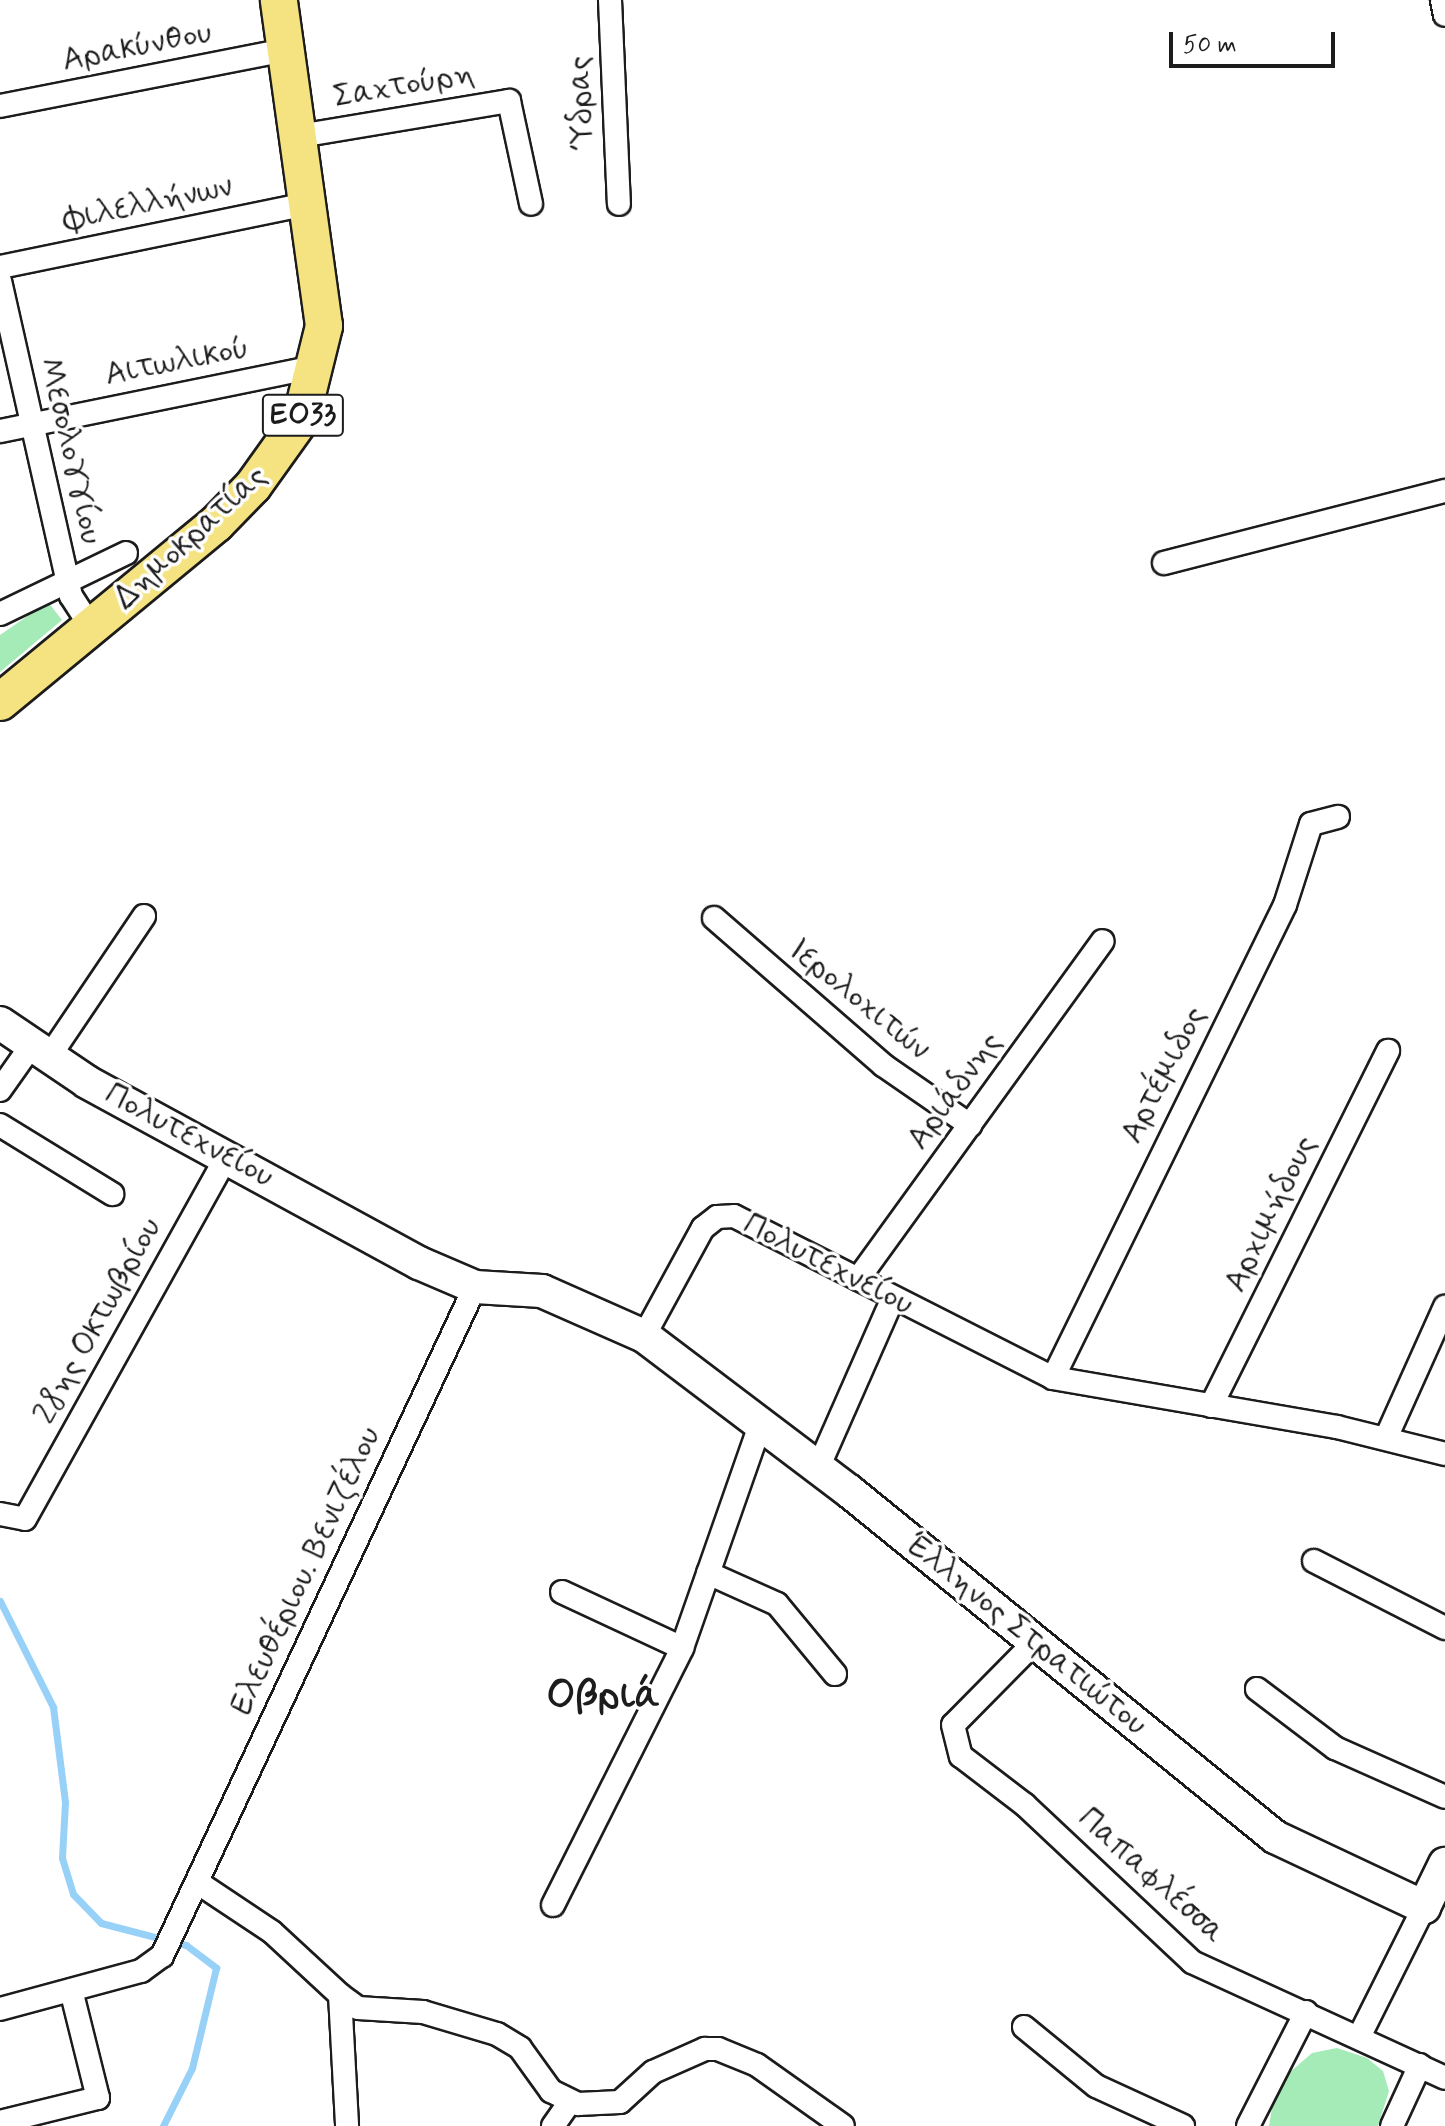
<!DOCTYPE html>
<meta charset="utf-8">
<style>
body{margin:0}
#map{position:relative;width:1445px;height:2126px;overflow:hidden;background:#fff;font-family:Mynerve,sans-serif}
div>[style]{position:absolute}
.green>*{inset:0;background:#a5ebb8}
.stream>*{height:7px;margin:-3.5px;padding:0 3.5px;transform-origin:3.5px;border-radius:3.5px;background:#98d1f8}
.roads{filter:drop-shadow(2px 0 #1c1c1c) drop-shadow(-2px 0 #1c1c1c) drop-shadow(0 2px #1c1c1c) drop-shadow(0 -2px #1c1c1c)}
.street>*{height:22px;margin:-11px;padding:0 11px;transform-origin:11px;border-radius:11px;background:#fff}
.secondary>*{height:32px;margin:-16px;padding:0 16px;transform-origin:16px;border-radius:16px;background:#fff}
.primary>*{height:36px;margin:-18px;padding:0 18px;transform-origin:18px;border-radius:18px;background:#f5e381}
span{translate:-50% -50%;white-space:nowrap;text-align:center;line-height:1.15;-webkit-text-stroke:7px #fff;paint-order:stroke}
.shield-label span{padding:2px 6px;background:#fff;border:2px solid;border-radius:6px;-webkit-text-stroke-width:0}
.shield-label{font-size:30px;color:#1c1c1c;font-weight:700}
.street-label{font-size:32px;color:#1c1c1c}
.district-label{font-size:40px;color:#1c1c1c;font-weight:700}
.scale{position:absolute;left:1169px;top:32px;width:166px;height:36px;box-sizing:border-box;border:4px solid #1c1c1c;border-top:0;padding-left:10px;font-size:24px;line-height:28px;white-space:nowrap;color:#1c1c1c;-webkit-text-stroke:6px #fff;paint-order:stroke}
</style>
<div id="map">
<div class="green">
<i style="clip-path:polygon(48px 602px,62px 620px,0 672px,0 635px)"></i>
<i style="clip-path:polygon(1337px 2048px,1367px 2058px,1383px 2071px,1389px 2091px,1378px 2126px,1269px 2126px,1273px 2102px,1289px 2073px,1312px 2053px)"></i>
</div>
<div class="stream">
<i style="left:0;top:1601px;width:119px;rotate:63.4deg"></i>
<i style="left:53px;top:1707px;width:96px;rotate:82.8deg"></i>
<i style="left:65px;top:1802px;width:56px;rotate:93.1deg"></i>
<i style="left:62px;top:1858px;width:38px;rotate:73deg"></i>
<i style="left:73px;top:1894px;width:40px;rotate:46deg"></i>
<i style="left:101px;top:1923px;width:88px;rotate:14.5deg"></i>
<i style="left:186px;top:1945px;width:38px;rotate:37deg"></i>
<i style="left:216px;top:1968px;width:103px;rotate:103.5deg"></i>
<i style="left:192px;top:2068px;width:65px;rotate:116.6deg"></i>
</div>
<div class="roads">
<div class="street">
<i style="left:610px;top:0;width:204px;rotate:87.5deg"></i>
<i style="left:1442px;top:0;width:15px;rotate:79deg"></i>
<i style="left:0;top:106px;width:291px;rotate:-11.1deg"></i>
<i style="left:299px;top:136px;width:213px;rotate:-9.5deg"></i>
<i style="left:509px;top:101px;width:105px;rotate:77.9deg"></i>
<i style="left:0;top:267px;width:314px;rotate:-11.6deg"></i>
<i style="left:0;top:281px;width:323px;rotate:77.3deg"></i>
<i style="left:71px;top:596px;width:40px;rotate:57.1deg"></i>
<i style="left:0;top:431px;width:326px;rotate:-11.5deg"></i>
<i style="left:1164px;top:563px;width:290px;rotate:-14.4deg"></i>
<i style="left:0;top:614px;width:140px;rotate:-25.8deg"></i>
<i style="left:714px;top:918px;width:224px;rotate:41deg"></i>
<i style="left:883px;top:1065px;width:106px;rotate:34.6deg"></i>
<i style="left:49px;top:1057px;width:170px;rotate:-56deg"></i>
<i style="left:0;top:1090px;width:54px;rotate:-54.8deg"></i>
<i style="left:0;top:1125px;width:132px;rotate:31.6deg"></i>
<i style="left:858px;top:1279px;width:417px;rotate:-54.1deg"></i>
<i style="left:644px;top:1336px;width:123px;rotate:-61.4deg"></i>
<i style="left:703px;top:1228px;width:18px;rotate:-38deg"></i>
<i style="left:717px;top:1217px;width:17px;rotate:-3deg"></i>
<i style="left:734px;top:1216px;width:358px;rotate:26.9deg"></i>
<i style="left:1053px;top:1378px;width:288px;rotate:9.8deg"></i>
<i style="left:1337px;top:1427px;width:111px;rotate:14deg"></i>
<i style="left:1053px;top:1378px;width:527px;rotate:-63.87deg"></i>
<i style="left:1285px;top:905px;width:85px;rotate:-72.2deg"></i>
<i style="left:1311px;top:824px;width:28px;rotate:-15deg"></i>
<i style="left:1211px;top:1406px;width:397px;rotate:-63.5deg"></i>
<i style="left:1386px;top:1438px;width:144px;rotate:-65.8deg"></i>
<i style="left:818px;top:1468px;width:186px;rotate:-66.2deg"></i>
<i style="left:0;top:1514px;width:25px;rotate:11deg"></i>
<i style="left:25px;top:1519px;width:417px;rotate:-60.9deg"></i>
<i style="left:1314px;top:1561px;width:147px;rotate:27.1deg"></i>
<i style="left:708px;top:1573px;width:76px;rotate:24.2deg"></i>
<i style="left:777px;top:1604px;width:91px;rotate:50.4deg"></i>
<i style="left:562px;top:1592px;width:132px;rotate:25deg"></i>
<i style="left:1032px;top:1645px;width:112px;rotate:134.6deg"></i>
<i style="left:953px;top:1725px;width:32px;rotate:76deg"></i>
<i style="left:961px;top:1756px;width:81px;rotate:37.4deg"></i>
<i style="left:1025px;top:1805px;width:229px;rotate:43.2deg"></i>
<i style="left:1192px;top:1962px;width:278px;rotate:24.6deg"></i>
<i style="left:1257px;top:1689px;width:98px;rotate:37.1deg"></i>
<i style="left:1335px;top:1748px;width:120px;rotate:24deg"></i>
<i style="left:197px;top:1882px;width:90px;rotate:33.7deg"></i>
<i style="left:272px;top:1932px;width:93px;rotate:42.8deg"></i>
<i style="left:340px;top:1995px;width:131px;rotate:86.9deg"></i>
<i style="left:553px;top:1905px;width:288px;rotate:-63.3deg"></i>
<i style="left:682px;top:1648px;width:238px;rotate:-70.7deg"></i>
<i style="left:340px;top:1995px;width:22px;rotate:36deg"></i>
<i style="left:358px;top:2008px;width:65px;rotate:3.5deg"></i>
<i style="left:423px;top:2012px;width:77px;rotate:16.6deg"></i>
<i style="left:497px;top:2034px;width:27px;rotate:31deg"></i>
<i style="left:520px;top:2048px;width:53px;rotate:54.2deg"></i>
<i style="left:551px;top:2091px;width:30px;rotate:26deg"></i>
<i style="left:578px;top:2104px;width:42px;rotate:-2.7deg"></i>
<i style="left:620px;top:2102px;width:45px;rotate:-42.3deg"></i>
<i style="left:653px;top:2072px;width:57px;rotate:-23.9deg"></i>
<i style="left:705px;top:2049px;width:13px"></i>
<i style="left:718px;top:2049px;width:42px;rotate:22.3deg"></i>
<i style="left:757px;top:2065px;width:105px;rotate:35.3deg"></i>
<i style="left:0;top:2009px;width:146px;rotate:-15.1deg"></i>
<i style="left:141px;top:1971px;width:26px;rotate:-36deg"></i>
<i style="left:162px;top:1956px;width:739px;rotate:-64.93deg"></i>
<i style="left:1024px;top:2027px;width:93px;rotate:39.3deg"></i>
<i style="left:1096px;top:2086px;width:96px;rotate:24.7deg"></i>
<i style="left:1359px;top:2037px;width:145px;rotate:-63.4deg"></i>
<i style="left:0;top:2122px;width:101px;rotate:-13.8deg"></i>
<i style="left:98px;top:2098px;width:111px;rotate:-104deg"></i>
<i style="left:553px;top:2126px;width:29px;rotate:-55deg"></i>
<i style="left:1248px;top:2126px;width:128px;rotate:-63deg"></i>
<i style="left:1392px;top:2126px;width:67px;rotate:-65.3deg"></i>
</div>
<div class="secondary">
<i style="left:0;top:1023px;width:105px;rotate:34.1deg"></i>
<i style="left:87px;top:1082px;width:378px;rotate:28.6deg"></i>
<i style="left:419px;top:1263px;width:61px;rotate:23.2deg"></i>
<i style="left:475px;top:1287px;width:67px;rotate:3.4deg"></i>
<i style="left:542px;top:1291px;width:111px;rotate:23.8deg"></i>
<i style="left:644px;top:1336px;width:257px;rotate:37.1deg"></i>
<i style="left:849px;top:1491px;width:549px;rotate:39.08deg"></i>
<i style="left:1275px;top:1837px;width:165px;rotate:25.2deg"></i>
<i style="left:1424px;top:1907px;width:48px;rotate:-64deg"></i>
</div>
<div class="primary">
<i style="left:0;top:702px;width:280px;rotate:-39.5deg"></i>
<i style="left:216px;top:524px;width:53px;rotate:-45.8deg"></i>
<i style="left:253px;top:486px;width:82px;rotate:-54.4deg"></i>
<i style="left:301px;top:419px;width:96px;rotate:-76.1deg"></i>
<i style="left:324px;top:326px;width:329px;rotate:-97.9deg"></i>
</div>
</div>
<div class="shield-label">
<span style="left:303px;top:415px">ΕΟ33</span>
</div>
<div class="street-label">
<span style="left:137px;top:47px;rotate:-11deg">Αρακύνθου</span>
<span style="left:404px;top:86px;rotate:-10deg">Σαχτούρη</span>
<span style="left:582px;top:103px;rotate:-93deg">Ύδρας</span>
<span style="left:148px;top:204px;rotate:-12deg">Φιλελλήνων</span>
<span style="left:177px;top:362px;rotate:-11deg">Αιτωλικού</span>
<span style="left:70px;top:451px;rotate:77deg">Μεσολογγίου</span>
<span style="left:191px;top:538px;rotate:-43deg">Δημοκρατίας</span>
<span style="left:859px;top:1000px;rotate:39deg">Ιερολοχιτών</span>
<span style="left:1164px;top:1075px;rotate:-63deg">Αρτέμιδος</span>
<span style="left:955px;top:1091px;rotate:-54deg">Αριάδνης</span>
<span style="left:189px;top:1136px;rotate:28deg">Πολυτεχνείου</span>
<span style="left:1271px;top:1214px;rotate:-64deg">Αρχιμήδους</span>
<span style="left:828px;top:1265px;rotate:27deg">Πολυτεχνείου</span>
<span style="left:98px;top:1321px;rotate:-61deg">28ης Οκτωβρίου</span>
<span style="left:306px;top:1571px;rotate:-65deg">Ελευθέριου. Βενιζέλου</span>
<span style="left:1026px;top:1635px;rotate:39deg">Έλληνος Στρατιώτου</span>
<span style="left:1151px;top:1876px;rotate:42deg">Παπαφλέσσα</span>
</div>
<div class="district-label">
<span style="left:603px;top:1696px">Οβριά</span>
</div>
<div class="scale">50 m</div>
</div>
